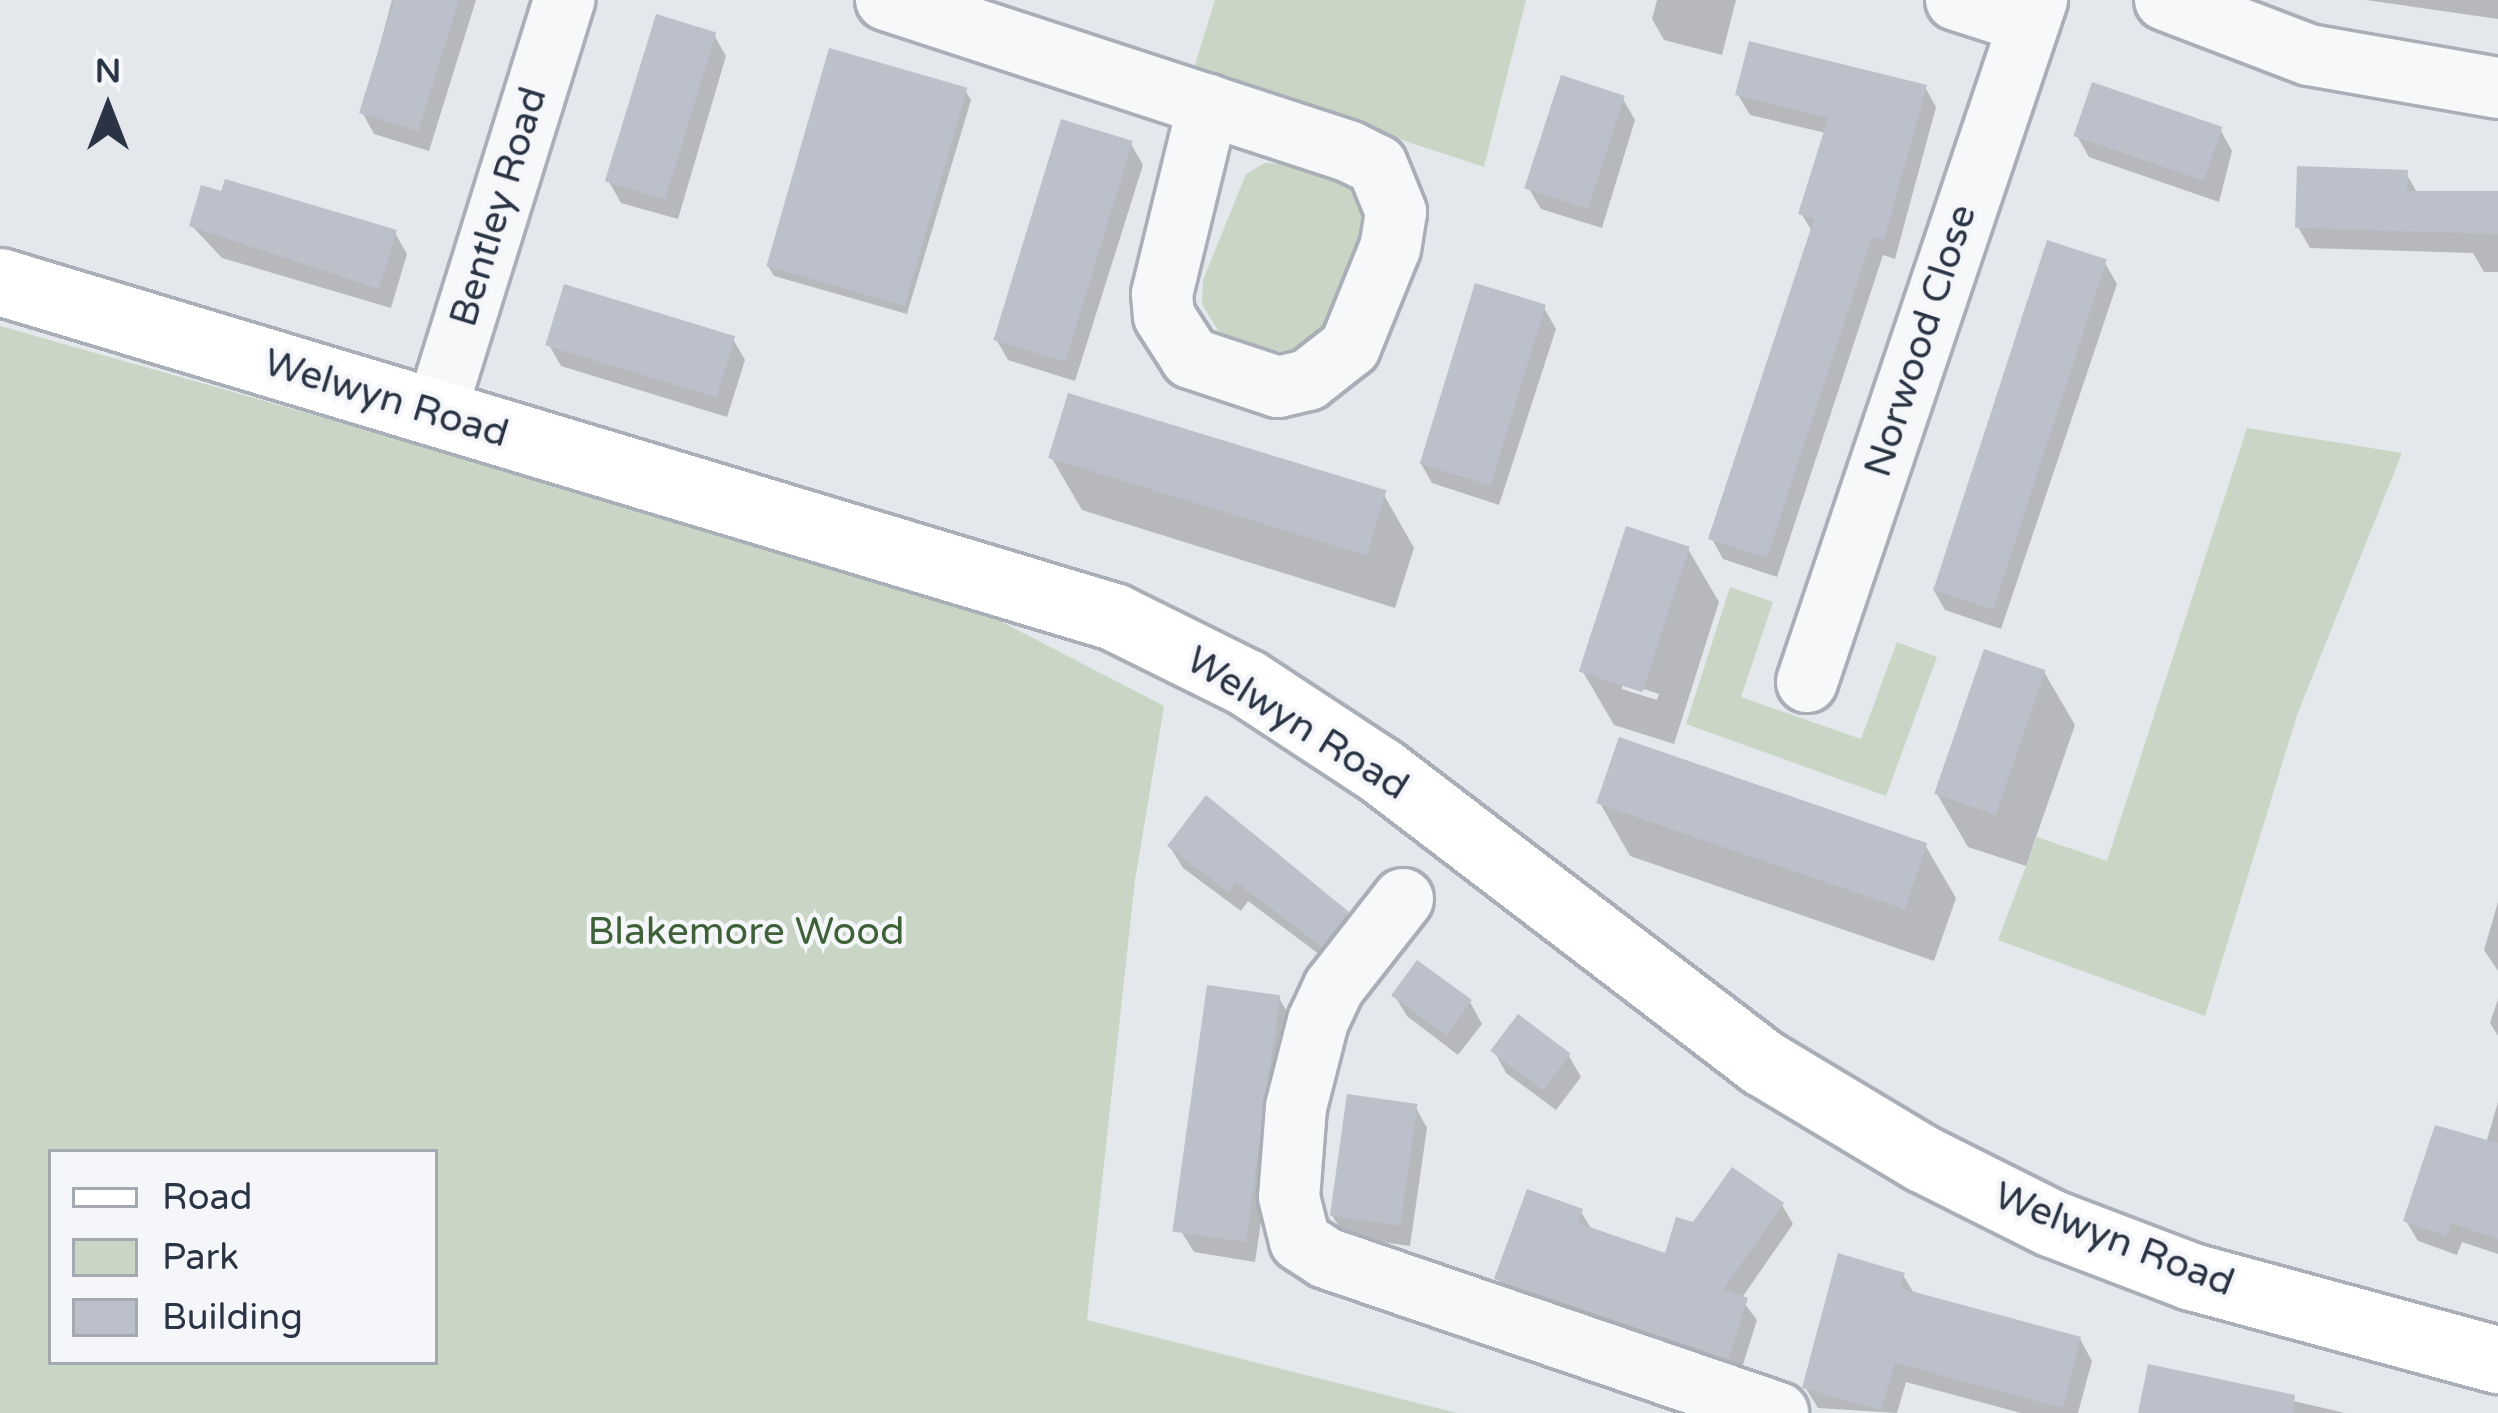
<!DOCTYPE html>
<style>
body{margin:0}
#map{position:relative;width:2498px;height:1413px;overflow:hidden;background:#e4e7ec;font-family:"Varela Round",sans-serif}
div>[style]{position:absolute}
.green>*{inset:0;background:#c9d6c5}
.shadow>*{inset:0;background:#0003}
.building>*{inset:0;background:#bbc0ca;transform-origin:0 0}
.roads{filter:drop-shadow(3px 0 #a9aeb7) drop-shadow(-3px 0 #a9aeb7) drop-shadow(0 3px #a9aeb7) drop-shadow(0 -3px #a9aeb7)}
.street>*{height:60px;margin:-30px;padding:0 30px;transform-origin:30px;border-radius:30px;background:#f7f8fa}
.secondary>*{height:66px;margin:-33px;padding:0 33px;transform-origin:33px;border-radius:33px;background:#fff}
span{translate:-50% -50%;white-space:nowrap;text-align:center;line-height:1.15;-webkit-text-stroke:9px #f4f6f9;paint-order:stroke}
.street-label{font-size:39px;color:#2b3445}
.park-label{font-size:39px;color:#3f6138}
.legend{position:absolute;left:48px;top:1149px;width:390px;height:216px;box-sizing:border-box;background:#f4f6f9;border:3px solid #a4a8b1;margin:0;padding:15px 21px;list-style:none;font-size:36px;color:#2b3445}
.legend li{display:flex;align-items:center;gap:24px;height:60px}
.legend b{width:60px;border:3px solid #a4a8b1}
.north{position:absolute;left:48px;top:48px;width:120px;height:120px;-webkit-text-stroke:9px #f4f6f9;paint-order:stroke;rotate:0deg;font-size:33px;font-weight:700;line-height:48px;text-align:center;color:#2b3445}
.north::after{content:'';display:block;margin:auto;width:42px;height:54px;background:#2b3445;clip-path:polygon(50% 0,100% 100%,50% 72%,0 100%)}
</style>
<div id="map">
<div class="green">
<i style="clip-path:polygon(1215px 0,1526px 0,1484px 167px,1193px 71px)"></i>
<i style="clip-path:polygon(1288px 164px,1359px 190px,1371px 212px,1335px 336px,1302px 357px,1222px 337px,1202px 304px,1203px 280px,1246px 174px,1265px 163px)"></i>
<i style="clip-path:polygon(evenodd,0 326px,952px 596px,1164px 706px,1135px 880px,1087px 1320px,1457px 1413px,0 1413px,0 326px,51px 1152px,435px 1152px,435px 1362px,51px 1362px,51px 1152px)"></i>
<i style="clip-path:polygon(2247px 428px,2402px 453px,2297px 715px,2205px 1016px,1998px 940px,2037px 837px,2107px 861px)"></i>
<i style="clip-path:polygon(1730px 587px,1773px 602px,1741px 697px,1861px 739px,1897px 642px,1937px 657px,1886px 796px,1686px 724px)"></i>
</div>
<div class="shadow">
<i style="clip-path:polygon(392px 0,476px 0,429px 151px,374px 134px,362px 112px)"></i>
<i style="clip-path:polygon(1657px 0,1736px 0,1722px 55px,1664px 40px,1652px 19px)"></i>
<i style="clip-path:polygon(2366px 0,2498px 0,2498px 19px)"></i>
<i style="clip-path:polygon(714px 35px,726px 56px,678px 219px,621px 203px,609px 182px)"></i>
<i style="clip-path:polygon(1925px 87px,1936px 107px,1895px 259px,1883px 255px,1777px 577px,1723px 559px,1712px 539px,1813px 233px,1801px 213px,1826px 133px,1750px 115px,1738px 95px)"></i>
<i style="clip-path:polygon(965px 90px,971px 100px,907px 314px,774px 276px,768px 266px)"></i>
<i style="clip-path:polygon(1623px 99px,1635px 120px,1602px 228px,1541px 209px,1528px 187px)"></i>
<i style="clip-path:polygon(2220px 129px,2232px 151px,2219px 202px,2089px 157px,2077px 136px)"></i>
<i style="clip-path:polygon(1131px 144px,1143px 165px,1075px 381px,1008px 360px,996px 339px)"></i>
<i style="clip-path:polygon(2406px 173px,2418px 194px,2498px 194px,2498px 272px,2484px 272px,2473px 253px,2310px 248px,2298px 227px)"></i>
<i style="clip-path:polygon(192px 226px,395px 233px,407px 254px,391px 308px,222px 258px)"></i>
<i style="clip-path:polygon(2105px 263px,2117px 284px,2001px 629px,1945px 610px,1933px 589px)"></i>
<i style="clip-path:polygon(1544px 308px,1556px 329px,1499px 505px,1432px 483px,1420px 462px)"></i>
<i style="clip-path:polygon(733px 339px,745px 360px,727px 417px,561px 366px,549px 345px)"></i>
<i style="clip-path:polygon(1051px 457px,1384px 495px,1414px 548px,1395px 608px,1082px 510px)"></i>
<i style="clip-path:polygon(evenodd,1688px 549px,1719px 602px,1674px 744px,1614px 725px,1583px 672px,1688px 549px,1622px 682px,1659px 694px,1657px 700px,1622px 689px,1622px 682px)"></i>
<i style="clip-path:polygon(2044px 672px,2075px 725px,2026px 866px,1968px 847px,1937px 794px)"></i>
<i style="clip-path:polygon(1600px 803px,1925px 845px,1956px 898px,1934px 961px,1630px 856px)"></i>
<i style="clip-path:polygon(1170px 847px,1347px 914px,1359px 935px,1335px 966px,1248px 901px,1241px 911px,1183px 868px)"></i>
<i style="clip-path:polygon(2498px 902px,2498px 971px,2484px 950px)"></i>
<i style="clip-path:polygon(1394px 995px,1470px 1002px,1482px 1024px,1458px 1055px,1407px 1016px)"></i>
<i style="clip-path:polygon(1279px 998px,1291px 1019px,1255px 1262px,1194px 1252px,1181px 1231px)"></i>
<i style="clip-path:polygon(2498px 999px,2498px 1036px,2490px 1023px)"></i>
<i style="clip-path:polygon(1494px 1051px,1569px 1056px,1581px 1077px,1556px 1110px,1506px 1073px)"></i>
<i style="clip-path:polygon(2498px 1102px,2498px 1254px,2462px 1242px,2457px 1255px,2418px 1241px,2406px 1221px,2486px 1143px)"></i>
<i style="clip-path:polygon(1415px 1106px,1427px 1128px,1410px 1246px,1345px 1237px,1332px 1215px)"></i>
<i style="clip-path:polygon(1782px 1205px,1793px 1224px,1741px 1299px,1757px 1320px,1739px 1377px,1509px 1299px,1498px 1279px,1581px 1212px,1592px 1230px,1667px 1256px,1694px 1226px)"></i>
<i style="clip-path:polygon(1903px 1275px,1915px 1295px,2080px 1339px,2092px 1361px,2078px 1413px,2021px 1413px,1906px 1382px,1897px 1413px,1818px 1408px,1805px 1387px)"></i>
<i style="clip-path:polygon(2151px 1368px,2345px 1413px,2141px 1413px)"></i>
</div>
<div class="building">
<i style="clip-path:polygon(394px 0,459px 0,418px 131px,359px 113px)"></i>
<i style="left:656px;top:14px;width:63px;height:175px;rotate:17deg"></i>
<i style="clip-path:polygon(1749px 41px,1927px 85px,1884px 240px,1872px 237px,1767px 558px,1708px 539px,1814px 219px,1798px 214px,1828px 118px,1735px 95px)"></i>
<i style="left:829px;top:48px;width:144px;height:227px;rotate:16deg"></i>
<i style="left:1561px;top:75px;width:67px;height:119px;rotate:18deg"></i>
<i style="left:2092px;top:82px;width:138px;height:57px;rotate:19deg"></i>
<i style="left:1061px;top:119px;width:75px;height:231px;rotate:17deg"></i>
<i style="clip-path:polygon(2297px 166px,2408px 170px,2407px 191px,2498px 191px,2498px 234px,2295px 228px)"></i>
<i style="clip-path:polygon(225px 179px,397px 230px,379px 289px,189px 226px,201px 185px,221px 191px)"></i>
<i style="left:2047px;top:240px;width:63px;height:368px;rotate:18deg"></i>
<i style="left:1475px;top:283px;width:74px;height:189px;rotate:17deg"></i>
<i style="left:564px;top:284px;width:179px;height:64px;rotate:17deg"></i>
<i style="left:1068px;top:393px;width:333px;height:68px;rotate:17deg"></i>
<i style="left:1626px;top:526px;width:67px;height:153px;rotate:18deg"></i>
<i style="left:1984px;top:649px;width:65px;height:153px;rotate:19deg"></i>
<i style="left:1619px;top:737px;width:326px;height:70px;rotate:19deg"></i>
<i style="clip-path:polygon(1206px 795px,1349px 912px,1322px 947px,1236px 882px,1228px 892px,1167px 846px)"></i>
<i style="left:1417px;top:960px;width:68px;height:44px;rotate:36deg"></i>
<i style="left:1207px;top:985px;width:74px;height:249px;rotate:8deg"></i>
<i style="left:1518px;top:1014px;width:66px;height:46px;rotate:37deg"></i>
<i style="left:1347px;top:1094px;width:71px;height:123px;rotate:8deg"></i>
<i style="clip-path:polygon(2435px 1125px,2498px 1143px,2498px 1239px,2451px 1223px,2446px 1236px,2403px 1221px)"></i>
<i style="clip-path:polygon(1732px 1167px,1784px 1203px,1723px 1290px,1748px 1298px,1728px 1359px,1494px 1279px,1527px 1189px,1583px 1209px,1578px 1223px,1665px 1253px,1676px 1217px,1693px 1222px)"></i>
<i style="clip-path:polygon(1838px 1253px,1905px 1273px,1900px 1288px,2081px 1337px,2063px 1408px,1895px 1363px,1881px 1410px,1802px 1388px)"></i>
<i style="clip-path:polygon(2148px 1364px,2295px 1395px,2293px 1413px,2138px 1413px)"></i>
</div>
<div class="roads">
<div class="street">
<i style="left:886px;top:0;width:488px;rotate:18.1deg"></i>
<i style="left:1350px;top:152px;width:30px;rotate:26deg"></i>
<i style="left:1377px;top:165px;width:51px;rotate:68deg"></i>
<i style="left:1396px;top:212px;width:36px;rotate:99deg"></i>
<i style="left:1390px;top:248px;width:107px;rotate:112deg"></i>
<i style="left:1350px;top:347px;width:53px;rotate:141.8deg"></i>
<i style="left:1308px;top:380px;width:31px;rotate:167deg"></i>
<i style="left:1278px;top:387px;width:92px;rotate:-161.6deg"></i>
<i style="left:1191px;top:358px;width:50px;rotate:-122.7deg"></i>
<i style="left:1164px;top:316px;width:22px;rotate:-95deg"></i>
<i style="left:1162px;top:294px;width:195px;rotate:-76.3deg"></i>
<i style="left:1956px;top:0;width:76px;rotate:17.7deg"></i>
<i style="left:2165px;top:0;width:154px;rotate:20.9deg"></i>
<i style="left:2309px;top:55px;width:192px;rotate:9.9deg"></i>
<i style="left:435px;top:415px;width:435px;rotate:-72.7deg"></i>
<i style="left:1807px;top:682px;width:720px;rotate:-71.36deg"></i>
<i style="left:1403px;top:899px;width:112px;rotate:128.1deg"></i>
<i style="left:1334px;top:987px;width:38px;rotate:115deg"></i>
<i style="left:1318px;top:1021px;width:89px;rotate:104.3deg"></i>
<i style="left:1296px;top:1107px;width:90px;rotate:94.4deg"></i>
<i style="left:1289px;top:1197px;width:45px;rotate:76deg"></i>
<i style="left:1300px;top:1241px;width:31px;rotate:33deg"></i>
<i style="left:1326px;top:1258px;width:478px;rotate:18.9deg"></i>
</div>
<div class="secondary">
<i style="left:0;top:282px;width:1163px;rotate:16.74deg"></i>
<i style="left:1114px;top:617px;width:148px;rotate:26.4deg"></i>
<i style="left:1247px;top:683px;width:160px;rotate:33.3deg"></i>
<i style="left:1381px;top:771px;width:481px;rotate:37.4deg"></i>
<i style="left:1763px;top:1063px;width:187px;rotate:31deg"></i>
<i style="left:1923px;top:1159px;width:145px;rotate:26.6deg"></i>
<i style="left:2053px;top:1224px;width:149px;rotate:20.9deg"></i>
<i style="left:2192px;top:1277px;width:317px;rotate:15.2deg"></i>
</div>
</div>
<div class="street-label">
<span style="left:499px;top:207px;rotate:-73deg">Bentley Road</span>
<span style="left:1921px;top:341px;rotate:-72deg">Norwood Close</span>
<span style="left:386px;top:399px;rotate:17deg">Welwyn Road</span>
<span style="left:1297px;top:724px;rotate:32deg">Welwyn Road</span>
<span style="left:2114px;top:1240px;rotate:21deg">Welwyn Road</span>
</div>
<div class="park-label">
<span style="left:746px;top:932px">Blakemore Wood</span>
</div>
<ul class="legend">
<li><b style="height:15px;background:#fff"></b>Road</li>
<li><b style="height:33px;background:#c9d6c5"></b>Park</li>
<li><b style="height:33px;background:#bbc0ca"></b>Building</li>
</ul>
<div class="north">N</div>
</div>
